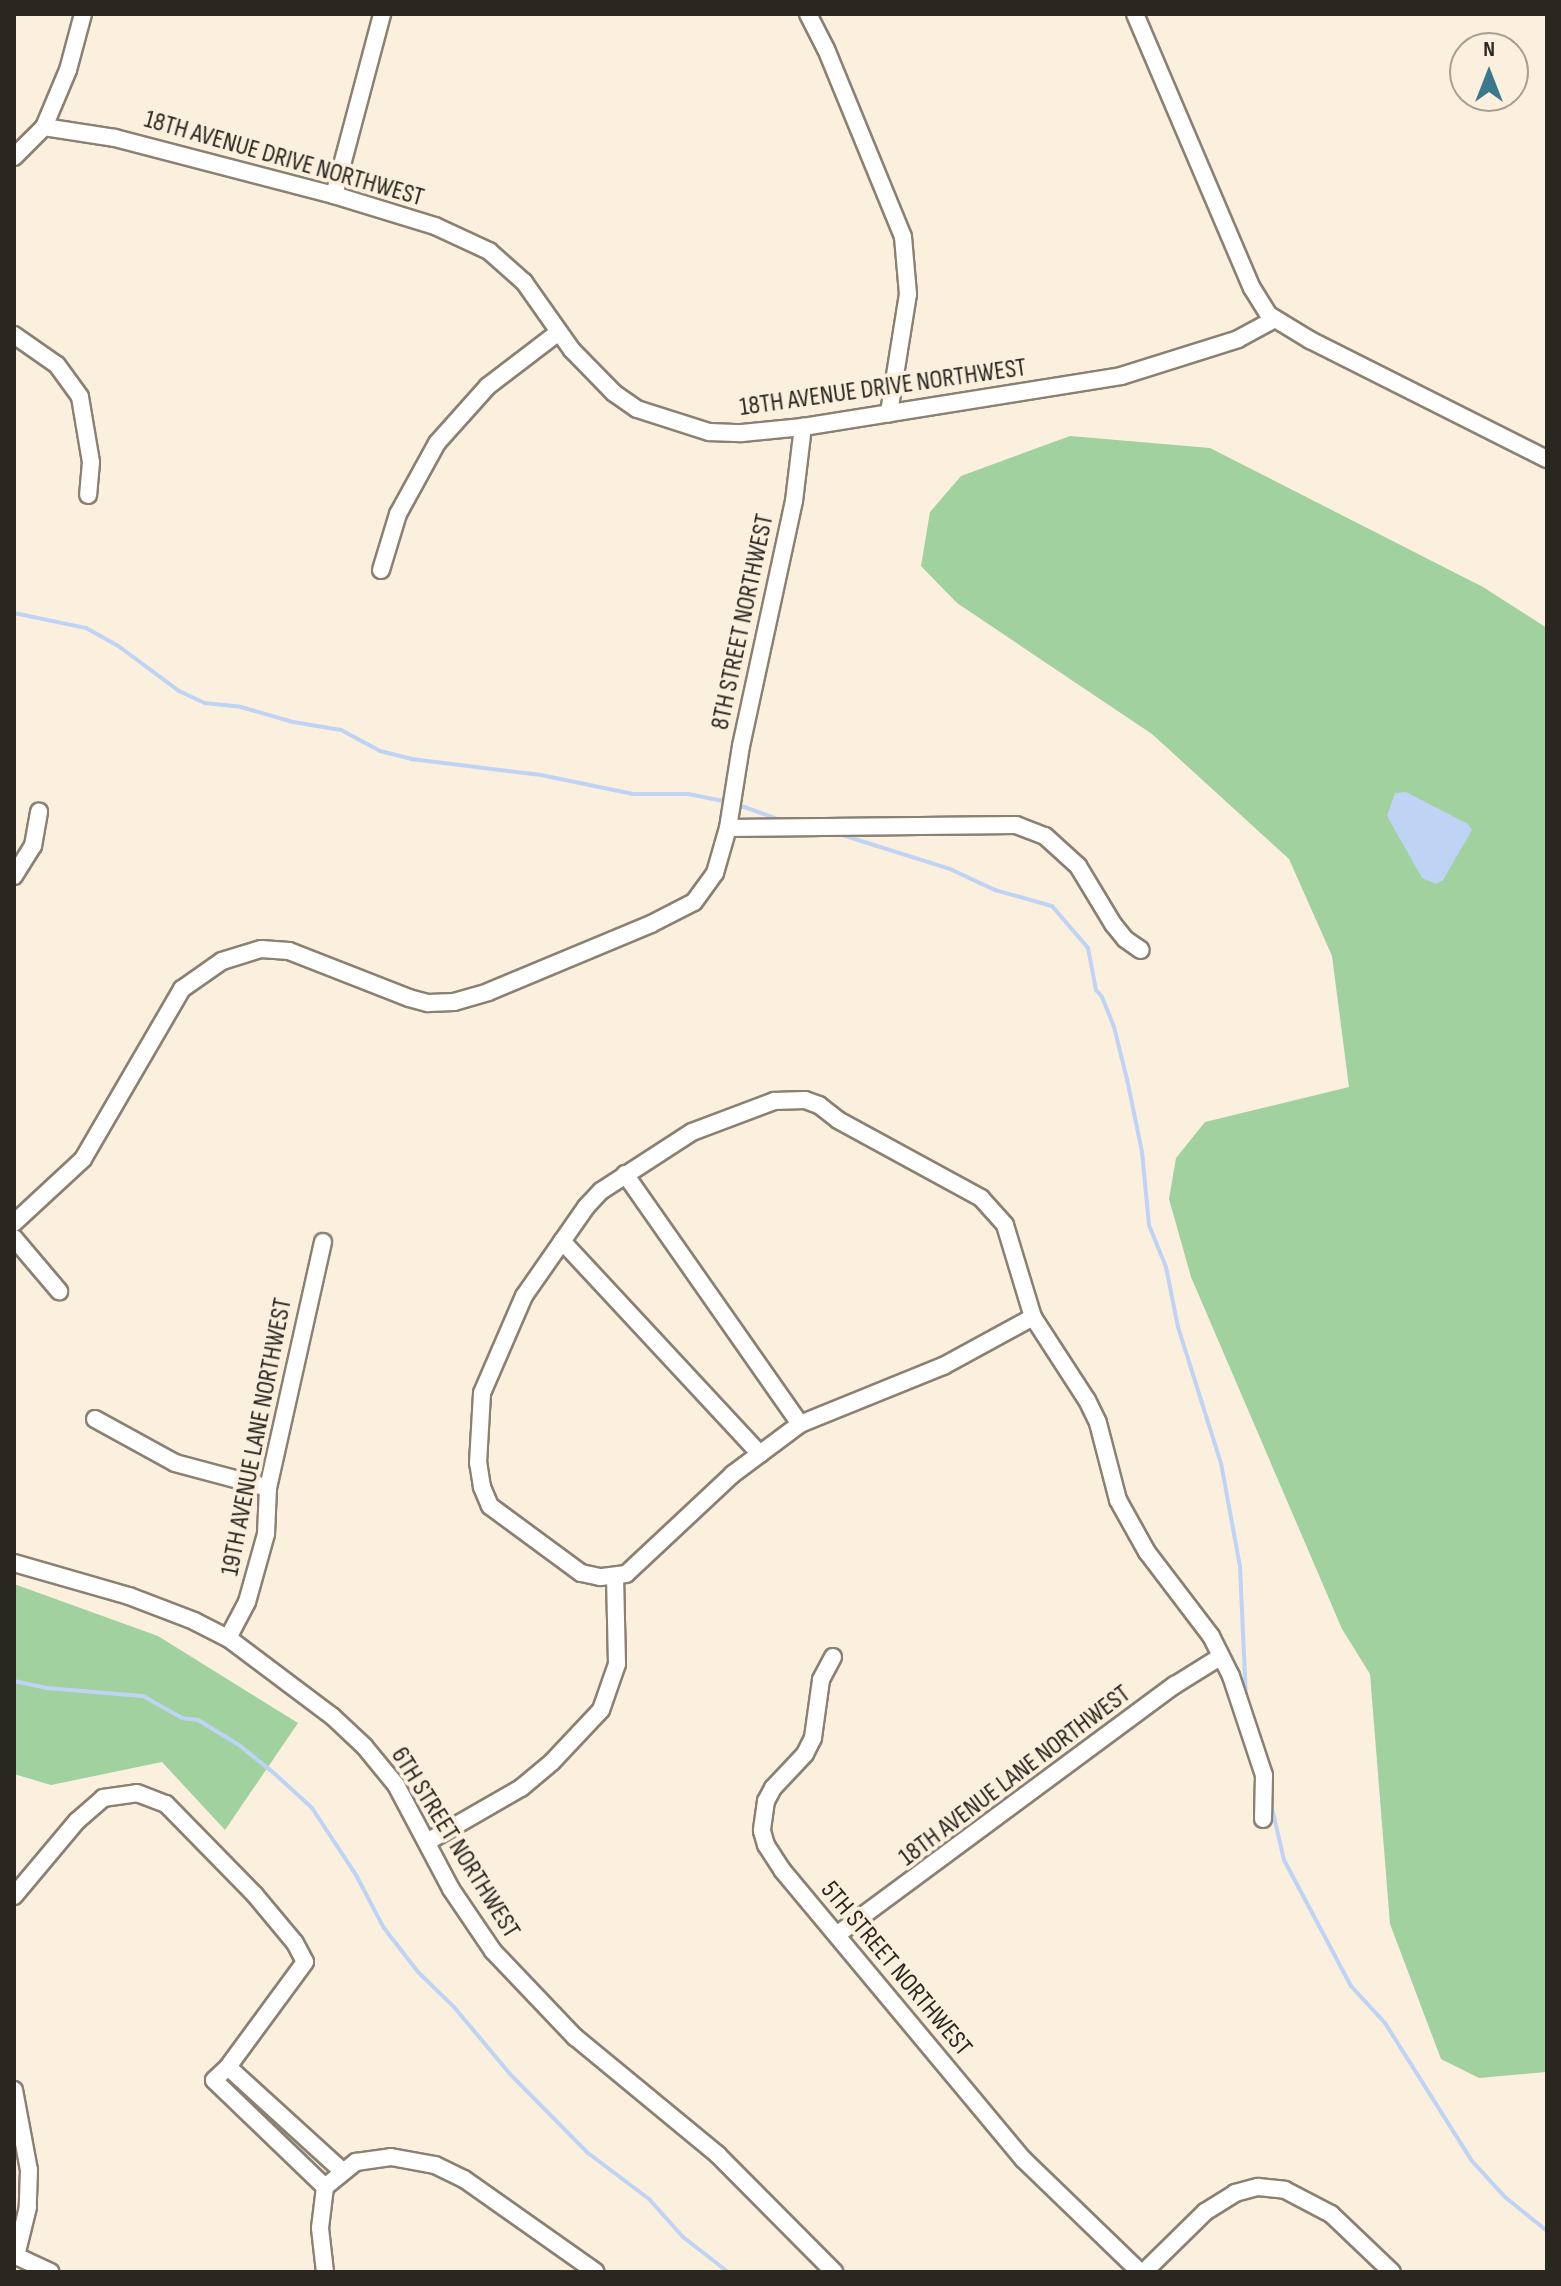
<!DOCTYPE html>
<style>
body{margin:0}
#map{position:relative;width:1561px;height:2286px;overflow:hidden;background:#fbf0de;font-family:"Sofia Sans Condensed",sans-serif}
div>[style]{position:absolute}
.green>*{inset:0;background:#a1d19e}
.water>*{inset:0;background:#bfd3f5}
.stream>*{height:4px;margin:-2px;padding:0 2px;transform-origin:2px;border-radius:2px;background:#bfd3f5}
.roads{filter:drop-shadow(2px 0 #8b8172) drop-shadow(-2px 0 #8b8172) drop-shadow(0 2px #8b8172) drop-shadow(0 -2px #8b8172)}
.minor>*{height:16px;margin:-8px;padding:0 8px;transform-origin:8px;border-radius:8px;background:#fff}
span{translate:-50% -50%;white-space:nowrap;text-align:center;line-height:1.15;-webkit-text-stroke:8px #fbf0de;paint-order:stroke}
.street-label{font-size:26px;color:#2a2620}
.frame{position:absolute;inset:0;border:16px solid #2a2620;pointer-events:none}
.north{position:absolute;left:1449px;top:32px;width:80px;height:80px;box-sizing:border-box;background:#fbf0de;border:2px solid #a79f92;border-radius:50%;rotate:0deg;font-size:22px;font-weight:700;line-height:32px;text-align:center;color:#2a2620}
.north::after{content:'';display:block;margin:auto;width:28px;height:36px;background:#3a788d;clip-path:polygon(50% 0,100% 100%,50% 72%,0 100%)}
</style>
<div id="map">
<div class="green">
<i style="clip-path:polygon(1070px 436px,1210px 448px,1483px 587px,1547px 628px,1547px 2072px,1479px 2078px,1441px 2059px,1390px 1924px,1370px 1674px,1342px 1629px,1191px 1277px,1169px 1199px,1176px 1158px,1205px 1122px,1349px 1087px,1332px 956px,1289px 859px,1152px 734px,957px 603px,921px 566px,930px 512px,961px 476px)"></i>
<i style="clip-path:polygon(14px 1584px,158px 1636px,298px 1723px,225px 1830px,162px 1762px,51px 1785px,14px 1774px)"></i>
</div>
<div class="water">
<i style="clip-path:polygon(1406px 792px,1468px 824px,1472px 830px,1443px 880px,1436px 884px,1422px 878px,1387px 816px,1395px 793px)"></i>
</div>
<div class="stream">
<i style="left:14px;top:613px;width:74px;rotate:11.8deg"></i>
<i style="left:86px;top:628px;width:35px;rotate:29deg"></i>
<i style="left:117px;top:645px;width:77px;rotate:36.6deg"></i>
<i style="left:179px;top:691px;width:29px;rotate:25deg"></i>
<i style="left:205px;top:703px;width:36px;rotate:6deg"></i>
<i style="left:241px;top:707px;width:54px;rotate:16.1deg"></i>
<i style="left:293px;top:722px;width:49px;rotate:9.5deg"></i>
<i style="left:341px;top:730px;width:44px;rotate:28.3deg"></i>
<i style="left:380px;top:751px;width:32px;rotate:14deg"></i>
<i style="left:411px;top:759px;width:131px;rotate:7deg"></i>
<i style="left:541px;top:775px;width:94px;rotate:11.7deg"></i>
<i style="left:633px;top:794px;width:55px"></i>
<i style="left:688px;top:794px;width:41px;rotate:11.3deg"></i>
<i style="left:736px;top:804px;width:47px;rotate:20deg"></i>
<i style="left:839px;top:834px;width:116px;rotate:17.5deg"></i>
<i style="left:950px;top:869px;width:50px;rotate:25deg"></i>
<i style="left:995px;top:890px;width:59px;rotate:15.7deg"></i>
<i style="left:1052px;top:906px;width:55px;rotate:49.4deg"></i>
<i style="left:1088px;top:948px;width:43px;rotate:79.2deg"></i>
<i style="left:1096px;top:990px;width:9px;rotate:49deg"></i>
<i style="left:1102px;top:997px;width:32px;rotate:68deg"></i>
<i style="left:1114px;top:1027px;width:54px;rotate:76deg"></i>
<i style="left:1127px;top:1079px;width:75px;rotate:78.4deg"></i>
<i style="left:1142px;top:1152px;width:73px;rotate:84.5deg"></i>
<i style="left:1149px;top:1225px;width:45px;rotate:68deg"></i>
<i style="left:1166px;top:1267px;width:61px;rotate:78.7deg"></i>
<i style="left:1178px;top:1327px;width:143px;rotate:72.5deg"></i>
<i style="left:1221px;top:1463px;width:106px;rotate:79.6deg"></i>
<i style="left:1240px;top:1567px;width:133px;rotate:87.4deg"></i>
<i style="left:14px;top:1681px;width:33px;rotate:12deg"></i>
<i style="left:46px;top:1688px;width:97px;rotate:4.7deg"></i>
<i style="left:143px;top:1696px;width:45px;rotate:29.4deg"></i>
<i style="left:182px;top:1718px;width:16px;rotate:7deg"></i>
<i style="left:198px;top:1720px;width:48px;rotate:31.4deg"></i>
<i style="left:239px;top:1745px;width:46px;rotate:38.9deg"></i>
<i style="left:275px;top:1774px;width:50px;rotate:42.6deg"></i>
<i style="left:312px;top:1808px;width:80px;rotate:56.7deg"></i>
<i style="left:356px;top:1875px;width:60px;rotate:62.2deg"></i>
<i style="left:384px;top:1928px;width:56px;rotate:52.3deg"></i>
<i style="left:418px;top:1972px;width:50px;rotate:44.2deg"></i>
<i style="left:454px;top:2007px;width:87px;rotate:50.1deg"></i>
<i style="left:510px;top:2074px;width:111px;rotate:45.4deg"></i>
<i style="left:588px;top:2153px;width:76px;rotate:37deg"></i>
<i style="left:649px;top:2199px;width:51px;rotate:48.2deg"></i>
<i style="left:683px;top:2237px;width:57px;rotate:37.9deg"></i>
<i style="left:1271px;top:1804px;width:57px;rotate:76.9deg"></i>
<i style="left:1284px;top:1860px;width:143px;rotate:62deg"></i>
<i style="left:1351px;top:1986px;width:50px;rotate:47.4deg"></i>
<i style="left:1385px;top:2023px;width:163px;rotate:57.8deg"></i>
<i style="left:1472px;top:2161px;width:49px;rotate:47.5deg"></i>
<i style="left:1505px;top:2197px;width:54px;rotate:39deg"></i>
</div>
<div class="roads">
<div class="minor">
<i style="left:808px;top:14px;width:39px;rotate:63deg"></i>
<i style="left:826px;top:49px;width:203px;rotate:67.7deg"></i>
<i style="left:903px;top:237px;width:57px;rotate:85deg"></i>
<i style="left:908px;top:294px;width:121px;rotate:99.1deg"></i>
<i style="left:1135px;top:14px;width:298px;rotate:66.9deg"></i>
<i style="left:1252px;top:288px;width:32px;rotate:58deg"></i>
<i style="left:1269px;top:315px;width:48px;rotate:31.4deg"></i>
<i style="left:1310px;top:340px;width:265px;rotate:26.7deg"></i>
<i style="left:44px;top:127px;width:62px;rotate:-67.2deg"></i>
<i style="left:68px;top:70px;width:58px;rotate:-75deg"></i>
<i style="left:14px;top:157px;width:42px;rotate:-45deg"></i>
<i style="left:44px;top:127px;width:72px;rotate:8.8deg"></i>
<i style="left:115px;top:138px;width:226px;rotate:14.6deg"></i>
<i style="left:334px;top:195px;width:106px;rotate:17.1deg"></i>
<i style="left:435px;top:226px;width:60px;rotate:24.8deg"></i>
<i style="left:489px;top:251px;width:47px;rotate:41.5deg"></i>
<i style="left:524px;top:282px;width:83px;rotate:54.8deg"></i>
<i style="left:572px;top:350px;width:60px;rotate:45.7deg"></i>
<i style="left:614px;top:393px;width:28px;rotate:35deg"></i>
<i style="left:637px;top:409px;width:76px;rotate:17.7deg"></i>
<i style="left:709px;top:432px;width:33px;rotate:2deg"></i>
<i style="left:742px;top:433px;width:61px;rotate:-5.6deg"></i>
<i style="left:803px;top:427px;width:322px;rotate:-9.1deg"></i>
<i style="left:1121px;top:376px;width:123px;rotate:-17.5deg"></i>
<i style="left:1238px;top:339px;width:42px;rotate:-28.4deg"></i>
<i style="left:334px;top:195px;width:187px;rotate:-75.1deg"></i>
<i style="left:14px;top:335px;width:52px;rotate:34.9deg"></i>
<i style="left:57px;top:365px;width:39px;rotate:54deg"></i>
<i style="left:80px;top:397px;width:66px;rotate:80.4deg"></i>
<i style="left:91px;top:462px;width:33px;rotate:95deg"></i>
<i style="left:381px;top:570px;width:59px;rotate:-73.1deg"></i>
<i style="left:398px;top:514px;width:81px;rotate:-61.2deg"></i>
<i style="left:437px;top:443px;width:76px;rotate:-48.2deg"></i>
<i style="left:488px;top:386px;width:89px;rotate:-37.3deg"></i>
<i style="left:728px;top:828px;width:288px;rotate:-0.6deg"></i>
<i style="left:1016px;top:825px;width:31px;rotate:21deg"></i>
<i style="left:1045px;top:836px;width:45px;rotate:42.3deg"></i>
<i style="left:1078px;top:866px;width:68px;rotate:58.9deg"></i>
<i style="left:1113px;top:924px;width:19px;rotate:51deg"></i>
<i style="left:1125px;top:939px;width:19px;rotate:35deg"></i>
<i style="left:14px;top:876px;width:36px;rotate:-58deg"></i>
<i style="left:33px;top:846px;width:35px;rotate:-80deg"></i>
<i style="left:625px;top:1174px;width:305px;rotate:55deg"></i>
<i style="left:14px;top:1223px;width:94px;rotate:-42.8deg"></i>
<i style="left:83px;top:1159px;width:197px;rotate:-59.8deg"></i>
<i style="left:182px;top:989px;width:49px;rotate:-35deg"></i>
<i style="left:222px;top:961px;width:41px;rotate:-17.1deg"></i>
<i style="left:261px;top:949px;width:28px;rotate:4deg"></i>
<i style="left:289px;top:951px;width:129px;rotate:21.4deg"></i>
<i style="left:409px;top:998px;width:20px;rotate:15deg"></i>
<i style="left:428px;top:1003px;width:26px;rotate:-2deg"></i>
<i style="left:454px;top:1002px;width:35px;rotate:-16deg"></i>
<i style="left:488px;top:992px;width:177px;rotate:-22.6deg"></i>
<i style="left:651px;top:924px;width:48px;rotate:-27.1deg"></i>
<i style="left:694px;top:902px;width:36px;rotate:-54deg"></i>
<i style="left:715px;top:873px;width:47px;rotate:-73.9deg"></i>
<i style="left:728px;top:828px;width:83px;rotate:-81deg"></i>
<i style="left:741px;top:746px;width:251px;rotate:-77.8deg"></i>
<i style="left:794px;top:501px;width:75px;rotate:-83.1deg"></i>
<i style="left:14px;top:1238px;width:70px;rotate:49.7deg"></i>
<i style="left:562px;top:1241px;width:291px;rotate:47.1deg"></i>
<i style="left:1033px;top:1317px;width:102px;rotate:151.4deg"></i>
<i style="left:943px;top:1366px;width:154px;rotate:157.9deg"></i>
<i style="left:800px;top:1424px;width:84px;rotate:143.3deg"></i>
<i style="left:733px;top:1474px;width:146px;rotate:136.9deg"></i>
<i style="left:626px;top:1574px;width:26px;rotate:173deg"></i>
<i style="left:600px;top:1577px;width:19px;rotate:-168deg"></i>
<i style="left:581px;top:1573px;width:113px;rotate:-143.6deg"></i>
<i style="left:490px;top:1506px;width:21px;rotate:-113deg"></i>
<i style="left:482px;top:1487px;width:24px;rotate:-99deg"></i>
<i style="left:478px;top:1463px;width:70px;rotate:-86.7deg"></i>
<i style="left:482px;top:1393px;width:106px;rotate:-66.6deg"></i>
<i style="left:524px;top:1296px;width:108px;rotate:-55.1deg"></i>
<i style="left:586px;top:1207px;width:22px;rotate:-47deg"></i>
<i style="left:601px;top:1191px;width:108px;rotate:-33deg"></i>
<i style="left:692px;top:1132px;width:88px;rotate:-20.7deg"></i>
<i style="left:774px;top:1101px;width:31px;rotate:-2deg"></i>
<i style="left:805px;top:1100px;width:15px;rotate:20deg"></i>
<i style="left:819px;top:1105px;width:24px;rotate:38deg"></i>
<i style="left:838px;top:1120px;width:163px;rotate:28.6deg"></i>
<i style="left:981px;top:1198px;width:36px;rotate:48deg"></i>
<i style="left:1005px;top:1225px;width:96px;rotate:73.1deg"></i>
<i style="left:1033px;top:1317px;width:99px;rotate:57deg"></i>
<i style="left:1087px;top:1400px;width:25px;rotate:64deg"></i>
<i style="left:1098px;top:1423px;width:80px;rotate:75.4deg"></i>
<i style="left:1118px;top:1500px;width:60px;rotate:60.9deg"></i>
<i style="left:1147px;top:1552px;width:106px;rotate:52.7deg"></i>
<i style="left:1211px;top:1636px;width:45px;rotate:63.4deg"></i>
<i style="left:1231px;top:1676px;width:104px;rotate:71.6deg"></i>
<i style="left:1264px;top:1775px;width:44px;rotate:91.3deg"></i>
<i style="left:95px;top:1419px;width:91px;rotate:28.8deg"></i>
<i style="left:175px;top:1463px;width:96px;rotate:15deg"></i>
<i style="left:14px;top:1563px;width:120px;rotate:16deg"></i>
<i style="left:129px;top:1596px;width:70px;rotate:21deg"></i>
<i style="left:194px;top:1621px;width:38px;rotate:27deg"></i>
<i style="left:228px;top:1638px;width:130px;rotate:36.9deg"></i>
<i style="left:332px;top:1716px;width:44px;rotate:43.2deg"></i>
<i style="left:364px;top:1746px;width:50px;rotate:50.6deg"></i>
<i style="left:396px;top:1785px;width:118px;rotate:62.1deg"></i>
<i style="left:451px;top:1889px;width:75px;rotate:55.9deg"></i>
<i style="left:493px;top:1951px;width:119px;rotate:46.4deg"></i>
<i style="left:575px;top:2037px;width:185px;rotate:39.5deg"></i>
<i style="left:718px;top:2155px;width:165px;rotate:45.2deg"></i>
<i style="left:228px;top:1638px;width:41px;rotate:-62.2deg"></i>
<i style="left:247px;top:1602px;width:71px;rotate:-74.4deg"></i>
<i style="left:266px;top:1534px;width:46px;rotate:-87.5deg"></i>
<i style="left:268px;top:1488px;width:252px;rotate:-77.4deg"></i>
<i style="left:833px;top:1657px;width:26px;rotate:118deg"></i>
<i style="left:821px;top:1680px;width:59px;rotate:97.9deg"></i>
<i style="left:813px;top:1738px;width:18px;rotate:117deg"></i>
<i style="left:805px;top:1754px;width:47px;rotate:133.3deg"></i>
<i style="left:773px;top:1788px;width:15px;rotate:118deg"></i>
<i style="left:766px;top:1801px;width:30px;rotate:98deg"></i>
<i style="left:762px;top:1831px;width:15px;rotate:74deg"></i>
<i style="left:766px;top:1845px;width:31px;rotate:57deg"></i>
<i style="left:783px;top:1871px;width:375px;rotate:50.2deg"></i>
<i style="left:1023px;top:2159px;width:163px;rotate:44deg"></i>
<i style="left:427px;top:1842px;width:108px;rotate:-29.9deg"></i>
<i style="left:521px;top:1788px;width:40px;rotate:-40deg"></i>
<i style="left:552px;top:1762px;width:71px;rotate:-46.7deg"></i>
<i style="left:601px;top:1710px;width:49px;rotate:-70.8deg"></i>
<i style="left:617px;top:1664px;width:87px;rotate:-91.3deg"></i>
<i style="left:14px;top:1896px;width:98px;rotate:-50deg"></i>
<i style="left:77px;top:1821px;width:35px;rotate:-41deg"></i>
<i style="left:103px;top:1798px;width:34px;rotate:-8deg"></i>
<i style="left:137px;top:1793px;width:31px;rotate:21deg"></i>
<i style="left:166px;top:1804px;width:127px;rotate:45.6deg"></i>
<i style="left:255px;top:1895px;width:62px;rotate:50.2deg"></i>
<i style="left:295px;top:1943px;width:21px;rotate:62deg"></i>
<i style="left:305px;top:1962px;width:130px;rotate:126.3deg"></i>
<i style="left:838px;top:1934px;width:419px;rotate:-36.5deg"></i>
<i style="left:1175px;top:1685px;width:53px;rotate:-31.9deg"></i>
<i style="left:14px;top:2090px;width:81px;rotate:79.4deg"></i>
<i style="left:29px;top:2170px;width:37px;rotate:92deg"></i>
<i style="left:28px;top:2207px;width:50px;rotate:103.8deg"></i>
<i style="left:16px;top:2256px;width:38px;rotate:25deg"></i>
<i style="left:325px;top:2187px;width:154px;rotate:-136.1deg"></i>
<i style="left:214px;top:2080px;width:19px;rotate:-43deg"></i>
<i style="left:228px;top:2067px;width:153px;rotate:42.3deg"></i>
<i style="left:325px;top:2272px;width:44px;rotate:-96.5deg"></i>
<i style="left:320px;top:2228px;width:41px;rotate:-83deg"></i>
<i style="left:325px;top:2187px;width:40px;rotate:-39deg"></i>
<i style="left:356px;top:2162px;width:35px;rotate:-8deg"></i>
<i style="left:391px;top:2157px;width:45px;rotate:10.3deg"></i>
<i style="left:435px;top:2165px;width:32px;rotate:26deg"></i>
<i style="left:464px;top:2179px;width:161px;rotate:35.2deg"></i>
<i style="left:1144px;top:2272px;width:86px;rotate:-44.5deg"></i>
<i style="left:1205px;top:2212px;width:36px;rotate:-32deg"></i>
<i style="left:1235px;top:2193px;width:24px;rotate:-15deg"></i>
<i style="left:1258px;top:2187px;width:27px;rotate:6deg"></i>
<i style="left:1285px;top:2190px;width:52px;rotate:27.6deg"></i>
<i style="left:1331px;top:2214px;width:84px;rotate:43.6deg"></i>
</div>
</div>
<div class="street-label">
<span style="left:284px;top:159px;rotate:16deg">18TH AVENUE DRIVE NORTHWEST</span>
<span style="left:883px;top:388px;rotate:-8deg">18TH AVENUE DRIVE NORTHWEST</span>
<span style="left:743px;top:622px;rotate:-78deg">8TH STREET NORTHWEST</span>
<span style="left:257px;top:1437px;rotate:-79deg">19TH AVENUE LANE NORTHWEST</span>
<span style="left:1015px;top:1776px;rotate:-37deg">18TH AVENUE LANE NORTHWEST</span>
<span style="left:455px;top:1843px;rotate:58deg">6TH STREET NORTHWEST</span>
<span style="left:896px;top:1969px;rotate:50deg">5TH STREET NORTHWEST</span>
</div>
<div class="frame"></div>
<div class="north">N</div>
</div>
